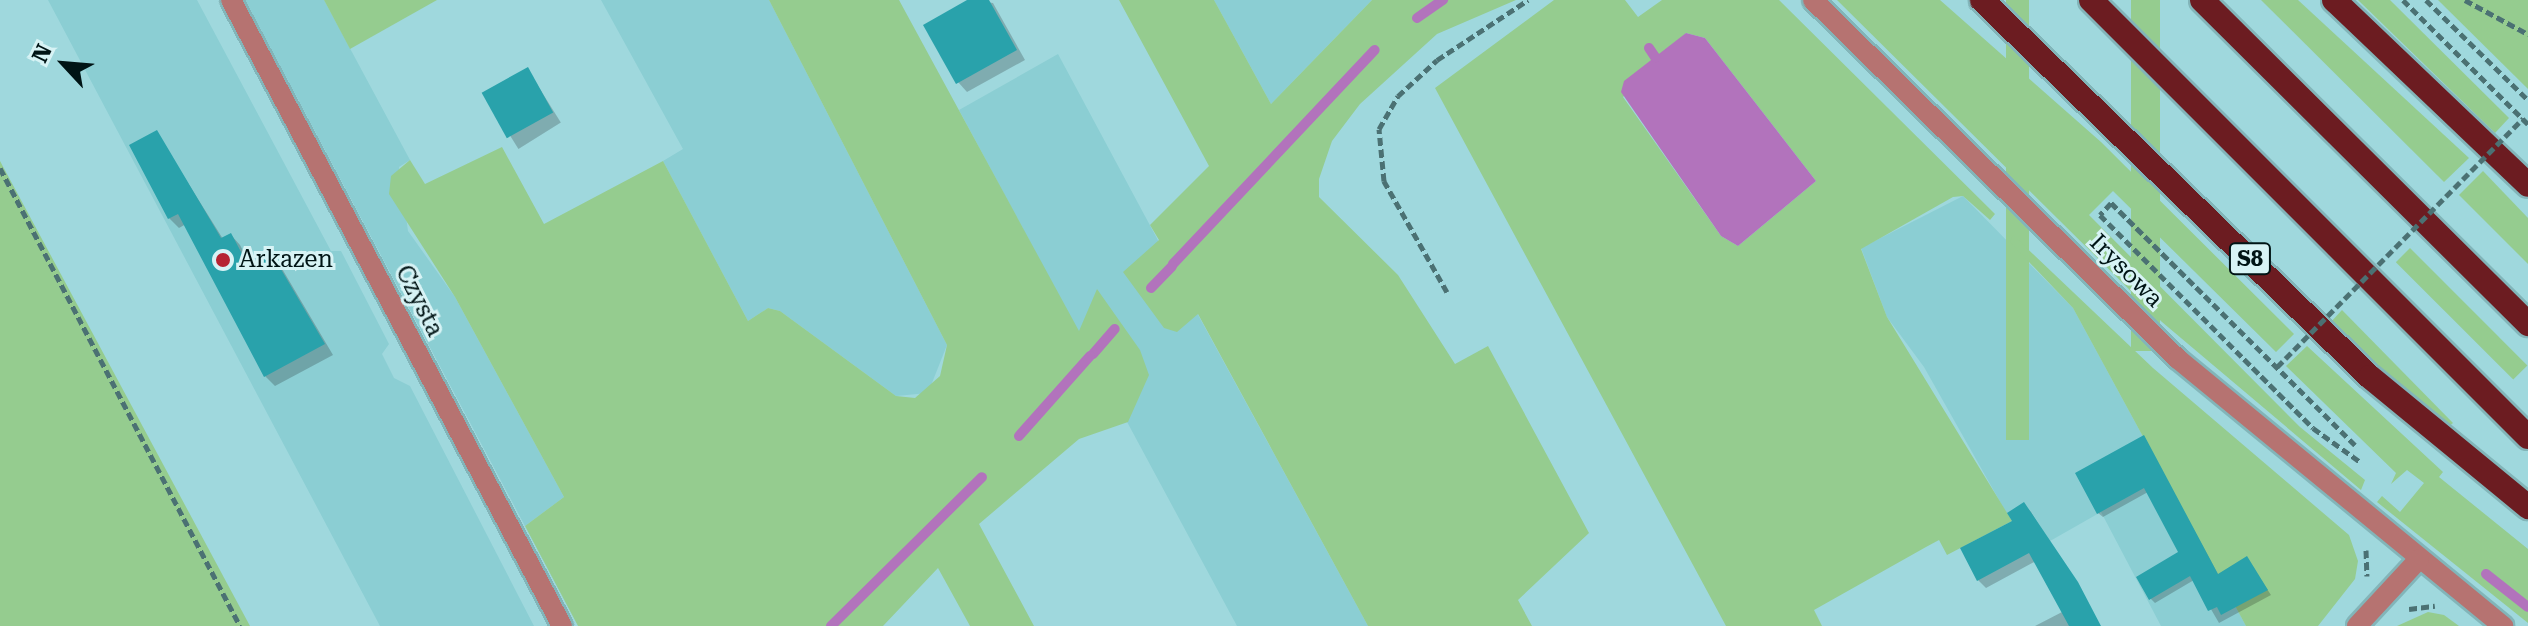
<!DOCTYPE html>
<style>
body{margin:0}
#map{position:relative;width:2528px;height:626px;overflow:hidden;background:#9fd8dd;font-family:"Roboto Serif",serif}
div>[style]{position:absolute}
.built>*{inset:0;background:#8bced3}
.green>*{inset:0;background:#95cc8f;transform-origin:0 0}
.water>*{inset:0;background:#b273bc}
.shadow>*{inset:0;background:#0003;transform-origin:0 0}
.stream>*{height:10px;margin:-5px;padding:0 5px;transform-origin:5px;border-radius:5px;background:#b273bc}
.building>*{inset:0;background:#29a2ab;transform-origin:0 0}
.path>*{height:5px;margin-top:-2.5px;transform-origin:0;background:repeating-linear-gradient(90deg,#4b7173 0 8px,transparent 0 12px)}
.roads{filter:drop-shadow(2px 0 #82b5b9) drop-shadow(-2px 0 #82b5b9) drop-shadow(0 2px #82b5b9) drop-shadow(0 -2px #82b5b9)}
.tertiary>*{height:20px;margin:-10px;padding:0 10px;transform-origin:10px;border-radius:10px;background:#b67371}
.motorway>*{height:24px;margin:-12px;padding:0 12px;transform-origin:12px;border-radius:12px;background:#6c1c21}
.path-bridge>*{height:5px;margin-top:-2.5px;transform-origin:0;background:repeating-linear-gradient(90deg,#4b7173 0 8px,transparent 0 12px)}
.dots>*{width:22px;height:22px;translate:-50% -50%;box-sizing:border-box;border:4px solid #d7f3f5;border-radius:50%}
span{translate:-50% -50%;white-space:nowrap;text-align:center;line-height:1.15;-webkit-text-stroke:6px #d7f3f5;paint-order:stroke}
.shield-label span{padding:2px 6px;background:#d7f3f5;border:2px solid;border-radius:6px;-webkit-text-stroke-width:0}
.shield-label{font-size:22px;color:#001415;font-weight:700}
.poi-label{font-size:24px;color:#001415}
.left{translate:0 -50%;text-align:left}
.street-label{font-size:24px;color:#001415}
.north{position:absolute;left:24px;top:24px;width:80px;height:80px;-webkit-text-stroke:6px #d7f3f5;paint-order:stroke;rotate:296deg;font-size:22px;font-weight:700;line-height:32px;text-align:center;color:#001415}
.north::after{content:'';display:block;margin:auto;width:28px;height:36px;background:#001415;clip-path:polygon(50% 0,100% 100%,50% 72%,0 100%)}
</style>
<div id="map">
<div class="built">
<i style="clip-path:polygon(48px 0,197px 0,331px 251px,341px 251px,389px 344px,382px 354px,394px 378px,410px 386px,534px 626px,380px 626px)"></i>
<i style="clip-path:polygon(245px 0,324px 0,410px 160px,399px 167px,408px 231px,455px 297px,564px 497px,525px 526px)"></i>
<i style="clip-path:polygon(601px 0,769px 0,947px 345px,928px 393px,896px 396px,780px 311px,768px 308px,748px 321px,663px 161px,683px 149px)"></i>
<i style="clip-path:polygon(1214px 0,1372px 0,1271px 104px)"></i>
<i style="clip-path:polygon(1058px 54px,1197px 313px,1368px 626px,1237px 626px,959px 110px)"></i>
<i style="clip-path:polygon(1963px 196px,2073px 308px,2246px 626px,2161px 626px,2101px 512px,2029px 553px,1924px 367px,1887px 317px,1861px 248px)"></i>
</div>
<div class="green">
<i style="clip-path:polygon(324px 0,437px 0,350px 49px)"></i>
<i style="clip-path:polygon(769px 0,899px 0,1079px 331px,1097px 289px,1140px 350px,1149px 375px,1128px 422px,1079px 439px,979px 524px,1034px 626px,970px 626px,938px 568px,883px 626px,578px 626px,525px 526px,564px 497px,455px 297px,389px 194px,391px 176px,410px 160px,425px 184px,502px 147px,544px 224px,663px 161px,748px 321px,768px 308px,780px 311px,896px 396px,915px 398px,940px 376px,947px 345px)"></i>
<i style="clip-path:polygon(1119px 0,1214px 0,1271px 104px,1372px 0,1516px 0,1437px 34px,1360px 104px,1332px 141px,1319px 179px,1319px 197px,1398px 275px,1455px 364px,1488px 346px,1589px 533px,1518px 600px,1532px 626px,1368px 626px,1198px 314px,1177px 332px,1164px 328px,1123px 272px,1159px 240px,1150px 225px,1209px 166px)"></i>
<i style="clip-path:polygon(evenodd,1554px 0,1625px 0,1638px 17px,1662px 0,1779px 0,1995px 214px,1990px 220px,1963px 196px,1953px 197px,1861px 249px,1887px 317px,2012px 521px,1947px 555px,1939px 540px,1926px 547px,1814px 610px,1822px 626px,1726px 626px,1435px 88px,1554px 0,1686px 33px,1705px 38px,1816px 181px,1738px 246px,1721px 236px,1623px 97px,1686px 33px)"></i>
<i style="clip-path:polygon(1837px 0,1940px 0,2101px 142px,2294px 334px,2276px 352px,2113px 191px,2089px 215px,2300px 427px,2365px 480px,2361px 490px,2162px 322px)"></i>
<i style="left:2006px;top:0;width:23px;height:440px"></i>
<i style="left:2131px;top:0;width:29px;height:351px"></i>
<i style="clip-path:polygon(2261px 0,2298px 0,2469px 158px,2444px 182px)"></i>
<i style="clip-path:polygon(2358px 0,2390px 0,2509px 118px,2495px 133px)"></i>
<i style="clip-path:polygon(2438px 0,2528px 0,2528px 89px)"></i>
<i style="clip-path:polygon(0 161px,250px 626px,0 626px)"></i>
<i style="clip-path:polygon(2483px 171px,2528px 218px,2528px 264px,2459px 195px)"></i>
<i style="clip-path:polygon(2013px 235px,2153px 368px,2349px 535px,2358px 561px,2355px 579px,2318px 626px,2246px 626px,2073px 308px,2010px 242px)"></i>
<i style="left:2410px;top:248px;width:166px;height:20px;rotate:45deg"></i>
<i style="clip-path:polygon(2342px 310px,2453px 423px,2448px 427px,2330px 323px)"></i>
<i style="clip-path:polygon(2307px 346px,2443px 472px,2439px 477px,2528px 549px,2528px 623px,2377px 502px,2382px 496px,2400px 512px,2424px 483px,2407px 470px,2391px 484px,2396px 473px,2286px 366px)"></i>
<i style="clip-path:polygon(2428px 612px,2444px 615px,2459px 626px,2397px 626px)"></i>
</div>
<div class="water">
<i style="clip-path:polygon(1686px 33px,1705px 38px,1816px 181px,1738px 246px,1721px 236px,1621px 92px,1624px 81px)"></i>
</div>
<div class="shadow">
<i style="clip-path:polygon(971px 0,993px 3px,1025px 60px,967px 92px,958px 82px)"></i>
<i style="left:528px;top:70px;width:62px;height:50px;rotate:58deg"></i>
<i style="clip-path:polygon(156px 132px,223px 239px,231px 235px,240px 245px,252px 268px,272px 257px,281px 267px,333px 355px,275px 386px,265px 376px,186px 224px,179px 228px,169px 218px)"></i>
<i style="clip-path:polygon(2144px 438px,2219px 576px,2247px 559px,2271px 595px,2219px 623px,2194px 580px,2155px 603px,2150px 598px,2180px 553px,2148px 492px,2103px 517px,2098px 513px)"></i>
<i style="clip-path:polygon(2024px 505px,2031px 512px,2099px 626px,2035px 626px,2064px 611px,2036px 561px,1986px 588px,1978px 580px)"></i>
</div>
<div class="stream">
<i style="left:1417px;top:18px;width:32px;rotate:-35deg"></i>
<i style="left:1649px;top:48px;width:11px;rotate:56deg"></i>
<i style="left:1173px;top:264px;width:294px;rotate:-46.7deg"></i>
<i style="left:1151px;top:288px;width:30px;rotate:-46deg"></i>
<i style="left:1093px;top:354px;width:33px;rotate:-49deg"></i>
<i style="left:1019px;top:436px;width:107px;rotate:-48.4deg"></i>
<i style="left:2486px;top:574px;width:53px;rotate:38.2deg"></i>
<i style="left:831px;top:626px;width:212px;rotate:-44.6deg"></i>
</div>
<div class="building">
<i style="clip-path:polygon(967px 0,989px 0,1017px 50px,956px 84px,923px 25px)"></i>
<i style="left:528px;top:67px;width:52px;height:53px;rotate:61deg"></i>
<i style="clip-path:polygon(157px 130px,221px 238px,231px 233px,249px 267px,272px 254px,325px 344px,264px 377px,178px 214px,168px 219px,129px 145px)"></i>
<i style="clip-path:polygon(2144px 435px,2218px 574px,2247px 556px,2268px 590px,2221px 615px,2217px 607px,2208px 611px,2190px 576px,2149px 600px,2136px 577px,2178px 552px,2144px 488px,2097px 514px,2075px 473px)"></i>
<i style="clip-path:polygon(2024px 502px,2078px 582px,2101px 626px,2069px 626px,2029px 553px,1977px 581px,1960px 548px,2012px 521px,2007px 513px)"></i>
</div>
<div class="path">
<i style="left:2403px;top:0;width:176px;rotate:44.8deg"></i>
<i style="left:2426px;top:0;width:143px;rotate:44.4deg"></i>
<i style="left:2465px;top:0;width:72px;rotate:28.4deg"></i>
<i style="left:0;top:168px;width:517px;rotate:62.34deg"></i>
<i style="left:1447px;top:292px;width:128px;rotate:-119.6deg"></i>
<i style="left:1384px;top:181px;width:52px;rotate:-95.5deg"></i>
<i style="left:1379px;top:129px;width:38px;rotate:-60deg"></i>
<i style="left:1398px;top:96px;width:53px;rotate:-42.7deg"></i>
<i style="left:1437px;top:60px;width:109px;rotate:-33.4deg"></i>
<i style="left:2355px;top:445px;width:344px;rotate:-135.2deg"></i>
<i style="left:2111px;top:203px;width:16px;rotate:133deg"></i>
<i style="left:2100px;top:215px;width:301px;rotate:45deg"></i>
<i style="left:2313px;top:428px;width:57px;rotate:35.7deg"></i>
<i style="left:2366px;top:550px;width:26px;rotate:88deg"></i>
<i style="left:2409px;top:609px;width:26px;rotate:-7deg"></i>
</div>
<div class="roads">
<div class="tertiary">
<i style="left:231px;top:0;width:708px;rotate:62.13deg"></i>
<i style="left:1813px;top:0;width:512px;rotate:44.53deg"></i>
<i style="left:2178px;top:359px;width:421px;rotate:39.4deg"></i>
<i style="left:2357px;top:626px;width:91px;rotate:-47.2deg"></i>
</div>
<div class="motorway">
<i style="left:1982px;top:0;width:541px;rotate:44.18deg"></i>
<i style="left:2370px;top:377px;width:205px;rotate:39.4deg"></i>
<i style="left:2091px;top:0;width:618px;rotate:45deg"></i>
<i style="left:2202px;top:0;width:460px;rotate:44.8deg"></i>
<i style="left:2334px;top:0;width:268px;rotate:43.6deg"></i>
</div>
</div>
<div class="path-bridge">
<i style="left:2277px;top:367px;width:350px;rotate:-45.3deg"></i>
</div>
<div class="dots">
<i style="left:223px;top:260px;background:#b62432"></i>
</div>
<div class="shield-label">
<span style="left:2250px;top:259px">S8</span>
</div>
<div class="poi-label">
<span class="left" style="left:239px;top:260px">Arkazen</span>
</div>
<div class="street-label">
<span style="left:2126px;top:271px;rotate:45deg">Irysowa</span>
<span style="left:419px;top:301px;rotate:63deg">Czysta</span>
</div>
<div class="north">N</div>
</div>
